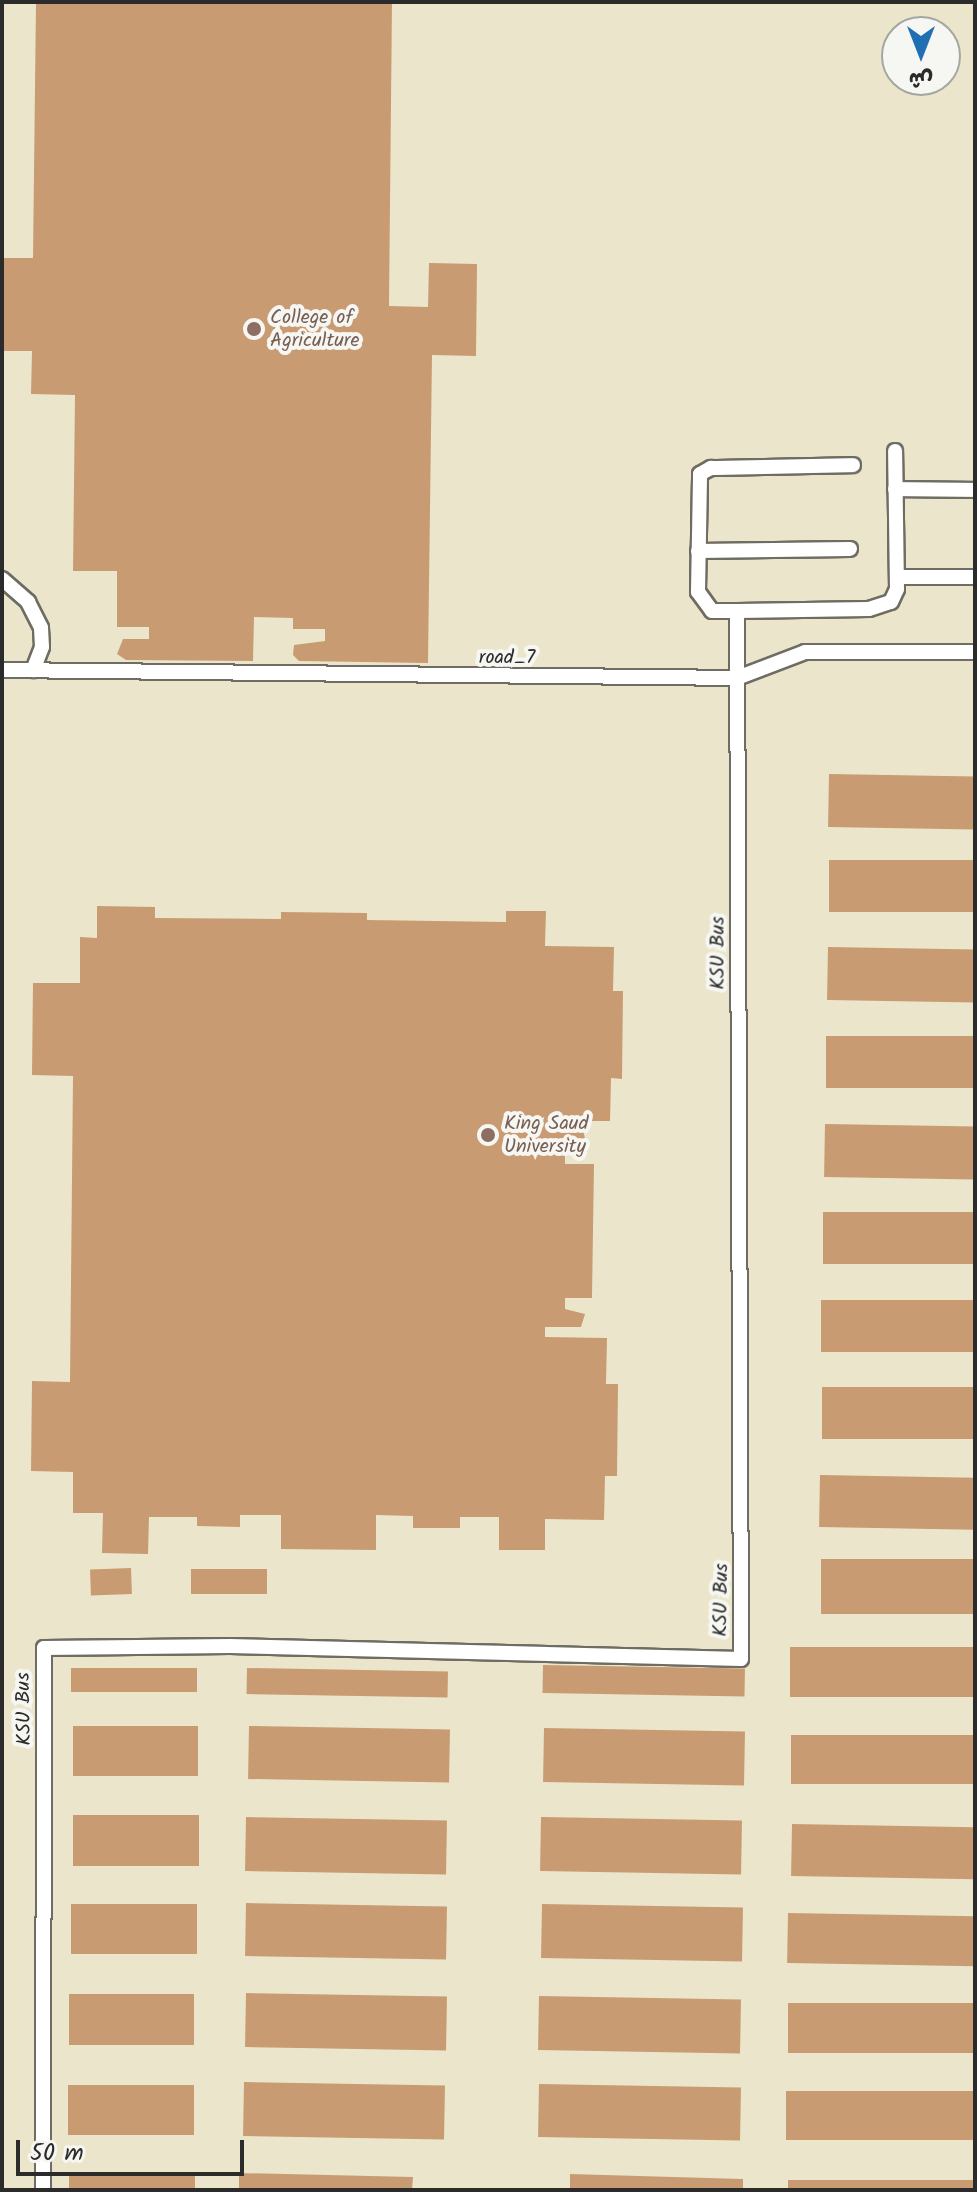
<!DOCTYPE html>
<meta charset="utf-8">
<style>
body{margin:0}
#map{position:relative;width:977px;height:2192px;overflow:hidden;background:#ebe6cb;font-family:Kalam,"Playpen Sans Arabic",sans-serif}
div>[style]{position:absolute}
.building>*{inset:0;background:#c99b72;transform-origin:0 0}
.roads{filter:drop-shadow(2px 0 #6e6c63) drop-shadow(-2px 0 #6e6c63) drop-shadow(0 2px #6e6c63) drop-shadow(0 -2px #6e6c63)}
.lane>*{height:14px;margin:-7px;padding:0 7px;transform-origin:7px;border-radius:7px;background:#fff}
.dots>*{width:22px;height:22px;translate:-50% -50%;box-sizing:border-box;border:4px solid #f6f6f2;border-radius:50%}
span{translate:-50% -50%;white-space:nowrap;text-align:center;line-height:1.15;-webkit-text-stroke:8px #f6f6f2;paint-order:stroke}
.education-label{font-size:20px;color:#785e54}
.left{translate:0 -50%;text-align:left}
.street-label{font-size:20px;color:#2b2b2b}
.frame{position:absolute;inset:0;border:4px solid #2b2b2b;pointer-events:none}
.north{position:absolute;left:881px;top:16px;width:80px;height:80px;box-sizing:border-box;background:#f6f6f2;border:2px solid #a5a5a2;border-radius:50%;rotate:180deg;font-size:22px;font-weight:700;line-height:32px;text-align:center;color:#2b2b2b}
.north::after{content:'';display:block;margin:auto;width:28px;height:36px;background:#1f6fb2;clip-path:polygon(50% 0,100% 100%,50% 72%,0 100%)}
.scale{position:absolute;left:16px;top:2140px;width:228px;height:36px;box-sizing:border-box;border:4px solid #2b2b2b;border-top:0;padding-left:10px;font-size:24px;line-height:28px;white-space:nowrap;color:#2b2b2b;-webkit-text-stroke:6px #f6f6f2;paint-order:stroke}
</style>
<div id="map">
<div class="building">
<i style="clip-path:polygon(36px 2px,392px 2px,389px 306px,428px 307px,429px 263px,477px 264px,476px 356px,432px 355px,428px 663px,299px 661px,293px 655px,294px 645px,325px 641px,325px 629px,293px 629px,293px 618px,254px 617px,253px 661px,126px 660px,117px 654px,123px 639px,149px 639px,149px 627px,117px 627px,117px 571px,73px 571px,75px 395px,31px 394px,32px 351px,2px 351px,2px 258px,33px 258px)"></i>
<i style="left:829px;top:774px;width:146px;height:53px;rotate:1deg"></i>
<i style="left:829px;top:860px;width:146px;height:52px"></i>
<i style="clip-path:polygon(97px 906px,155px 907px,155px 918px,281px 919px,281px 912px,367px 913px,367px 920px,506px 922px,506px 911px,546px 911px,545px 946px,614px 947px,613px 991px,623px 991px,622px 1079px,611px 1078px,610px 1121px,581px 1121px,588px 1152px,565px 1154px,565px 1164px,594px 1164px,592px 1298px,565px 1298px,565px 1309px,585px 1314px,581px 1327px,545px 1327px,545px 1337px,607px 1338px,606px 1384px,618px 1384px,617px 1476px,605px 1476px,604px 1520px,545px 1519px,545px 1550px,499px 1550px,499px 1517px,460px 1517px,460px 1528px,413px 1528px,413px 1516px,376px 1515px,376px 1550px,281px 1549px,281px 1515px,240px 1515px,240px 1527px,197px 1526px,197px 1517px,149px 1517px,148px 1554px,102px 1553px,103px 1513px,73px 1513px,73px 1472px,31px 1471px,32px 1381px,70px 1382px,73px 1076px,32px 1075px,33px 983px,80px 983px,80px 937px,97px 938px)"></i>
<i style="left:828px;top:947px;width:147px;height:53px;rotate:1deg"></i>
<i style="left:826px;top:1036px;width:149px;height:52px"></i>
<i style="left:825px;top:1124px;width:150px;height:53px;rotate:1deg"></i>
<i style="left:823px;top:1212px;width:152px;height:52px"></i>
<i style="left:821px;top:1300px;width:154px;height:52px"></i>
<i style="left:822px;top:1387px;width:153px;height:52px"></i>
<i style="left:820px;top:1475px;width:155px;height:52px;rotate:1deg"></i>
<i style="left:821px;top:1559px;width:154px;height:55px"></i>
<i style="left:131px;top:1568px;width:26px;height:41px;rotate:88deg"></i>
<i style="left:191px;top:1569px;width:76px;height:25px"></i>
<i style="left:790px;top:1647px;width:185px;height:50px"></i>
<i style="left:543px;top:1665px;width:202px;height:28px;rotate:1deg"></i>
<i style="left:71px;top:1668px;width:126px;height:24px"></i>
<i style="left:247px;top:1668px;width:201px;height:26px;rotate:1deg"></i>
<i style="left:73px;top:1726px;width:125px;height:50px"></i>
<i style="left:249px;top:1726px;width:201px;height:53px;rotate:1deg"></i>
<i style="left:544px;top:1728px;width:201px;height:54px;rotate:1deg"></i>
<i style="left:791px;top:1735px;width:184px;height:49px"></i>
<i style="left:73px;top:1815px;width:126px;height:51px"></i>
<i style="left:246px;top:1817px;width:201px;height:54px;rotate:1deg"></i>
<i style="left:541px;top:1817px;width:201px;height:54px;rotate:1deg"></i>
<i style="left:792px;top:1824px;width:183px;height:52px;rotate:1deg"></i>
<i style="left:246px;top:1903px;width:201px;height:53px;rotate:1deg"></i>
<i style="left:71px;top:1904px;width:126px;height:50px"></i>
<i style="left:542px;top:1904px;width:201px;height:54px;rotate:1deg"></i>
<i style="left:788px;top:1913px;width:187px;height:50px;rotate:1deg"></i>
<i style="left:246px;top:1993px;width:201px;height:54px;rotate:1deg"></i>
<i style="left:69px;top:1994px;width:125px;height:51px"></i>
<i style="left:539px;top:1996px;width:202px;height:54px;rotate:1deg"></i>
<i style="left:788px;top:2003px;width:187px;height:50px"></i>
<i style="left:244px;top:2082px;width:201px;height:54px;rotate:1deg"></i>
<i style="left:539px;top:2084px;width:202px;height:53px;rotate:1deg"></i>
<i style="left:68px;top:2085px;width:126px;height:50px"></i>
<i style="left:786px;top:2091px;width:189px;height:49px"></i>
<i style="clip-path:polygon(239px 2173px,413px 2177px,412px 2190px,239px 2190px)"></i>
<i style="clip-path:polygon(570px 2174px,743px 2179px,743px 2190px,570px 2190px)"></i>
<i style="left:69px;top:2175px;width:126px;height:15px"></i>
<i style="left:788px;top:2180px;width:187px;height:10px"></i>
</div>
<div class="roads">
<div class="lane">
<i style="left:895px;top:489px;width:80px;rotate:0.7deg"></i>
<i style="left:698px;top:551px;width:152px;rotate:-0.8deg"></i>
<i style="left:897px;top:577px;width:78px"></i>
<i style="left:2px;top:579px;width:35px;rotate:41deg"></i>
<i style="left:28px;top:602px;width:29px;rotate:63deg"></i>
<i style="left:41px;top:628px;width:19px;rotate:87deg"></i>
<i style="left:42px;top:647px;width:25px;rotate:111deg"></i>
<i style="left:737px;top:611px;width:25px;rotate:180deg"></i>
<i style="left:712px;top:611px;width:24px;rotate:-126deg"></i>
<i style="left:698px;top:592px;width:118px;rotate:-89deg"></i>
<i style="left:700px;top:474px;width:13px;rotate:-29deg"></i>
<i style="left:711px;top:468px;width:142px;rotate:-1.2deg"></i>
<i style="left:2px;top:670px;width:735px;rotate:0.62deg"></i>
<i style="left:737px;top:678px;width:73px;rotate:-20.9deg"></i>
<i style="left:805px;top:652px;width:170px"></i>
<i style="left:43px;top:2190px;width:542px;rotate:-89.89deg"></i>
<i style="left:44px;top:1648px;width:186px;rotate:-0.6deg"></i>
<i style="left:230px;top:1646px;width:511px;rotate:1.46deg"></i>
<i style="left:741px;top:1659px;width:1048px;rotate:-90.22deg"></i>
<i style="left:737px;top:611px;width:132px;rotate:-0.9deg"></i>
<i style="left:869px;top:609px;width:23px;rotate:-18deg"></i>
<i style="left:891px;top:602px;width:14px;rotate:-65deg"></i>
<i style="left:897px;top:589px;width:138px;rotate:-90.8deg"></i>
</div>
</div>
<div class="dots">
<i style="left:254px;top:329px;background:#8d6e63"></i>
<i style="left:488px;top:1135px;background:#8d6e63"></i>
</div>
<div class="education-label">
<span class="left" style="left:270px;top:330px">College of<br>Agriculture</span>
<span class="left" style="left:504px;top:1136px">King Saud<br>University</span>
</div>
<div class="street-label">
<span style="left:507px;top:658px">road_7</span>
<span style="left:719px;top:953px;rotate:-90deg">KSU Bus</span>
<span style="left:722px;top:1600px;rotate:-89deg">KSU Bus</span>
<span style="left:25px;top:1709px;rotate:-91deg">KSU Bus</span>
</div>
<div class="frame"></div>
<div class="north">ش</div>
<div class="scale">50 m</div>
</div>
